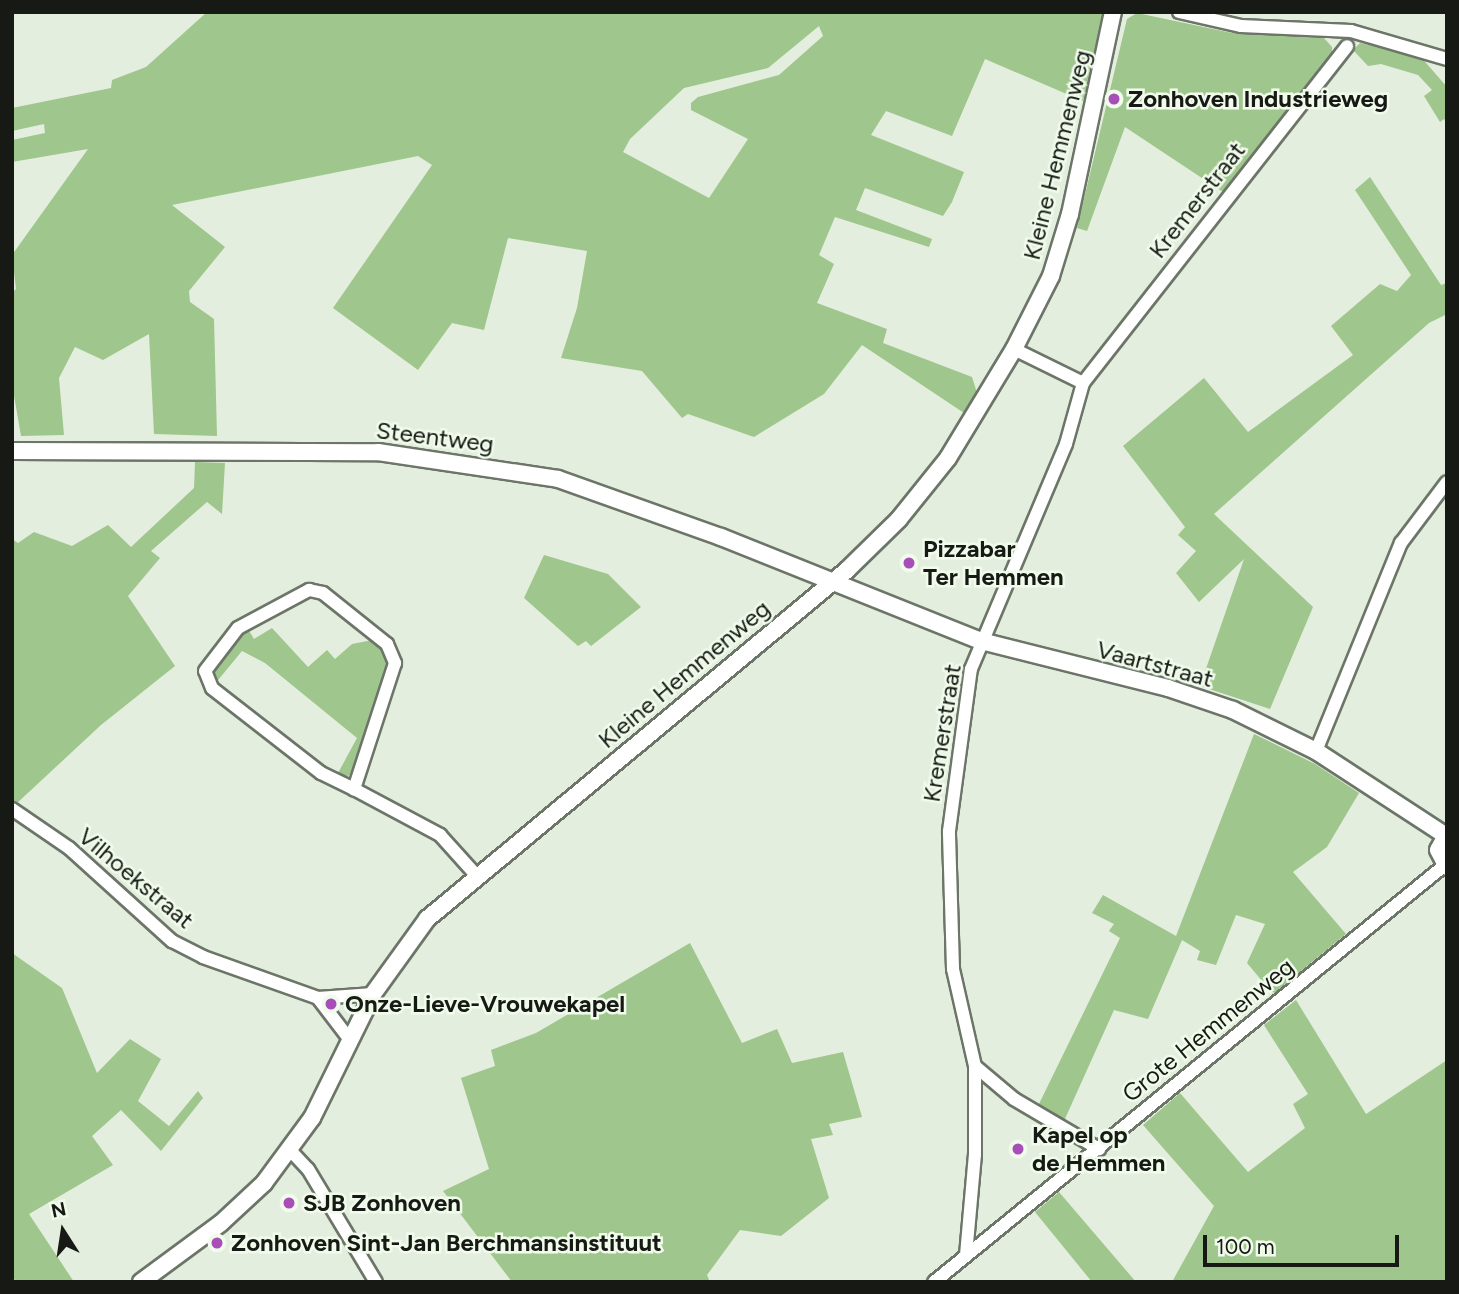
<!DOCTYPE html>
<style>
body{margin:0}
#map{position:relative;width:1459px;height:1294px;overflow:hidden;background:#e3eede;font-family:Figtree,sans-serif}
div>[style]{position:absolute}
.green>*{inset:0;background:#9fc68c}
.roads{filter:drop-shadow(2px 0 #6c7568) drop-shadow(-2px 0 #6c7568) drop-shadow(0 2px #6c7568) drop-shadow(0 -2px #6c7568)}
.minor>*{height:12px;margin:-6px;padding:0 6px;transform-origin:6px;border-radius:6px;background:#fff}
.tertiary>*{height:16px;margin:-8px;padding:0 8px;transform-origin:8px;border-radius:8px;background:#fff}
.dots>*{width:19px;height:19px;translate:-50% -50%;box-sizing:border-box;border:4px solid #f0fbeb;border-radius:50%}
span{translate:-50% -50%;white-space:nowrap;text-align:center;line-height:1.15;-webkit-text-stroke:5px #f0fbeb;paint-order:stroke}
.poi-label{font-size:24px;color:#161914;font-weight:700}
.left{translate:0 -50%;text-align:left}
.street-label{font-size:24px;color:#161914}
.frame{position:absolute;inset:0;border:14px solid #161914;pointer-events:none}
.north{position:absolute;left:28px;top:1196px;width:70px;height:70px;-webkit-text-stroke:5px #f0fbeb;paint-order:stroke;rotate:348deg;font-size:19px;font-weight:700;line-height:28px;text-align:center;color:#161914}
.north::after{content:'';display:block;margin:auto;width:24px;height:32px;background:#161914;clip-path:polygon(50% 0,100% 100%,50% 72%,0 100%)}
.scale{position:absolute;left:1203px;top:1235px;width:196px;height:32px;box-sizing:border-box;border:4px solid #161914;border-top:0;padding-left:9px;font-size:21px;line-height:24px;white-space:nowrap;color:#161914;-webkit-text-stroke:5px #f0fbeb;paint-order:stroke}
</style>
<div id="map">
<div class="green">
<i style="clip-path:polygon(evenodd,207px 12px,663px 13px,1106px 12px,1083px 101px,985px 59px,952px 136px,886px 111px,871px 135px,964px 172px,952px 202px,943px 216px,865px 188px,856px 210px,932px 239px,929px 247px,835px 217px,819px 255px,834px 264px,817px 303px,887px 329px,883px 343px,972px 377px,978px 396px,967px 415px,862px 345px,824px 394px,754px 437px,688px 414px,682px 418px,642px 371px,561px 358px,577px 308px,587px 251px,508px 238px,484px 330px,452px 323px,418px 370px,333px 308px,432px 165px,418px 156px,172px 205px,225px 247px,189px 291px,190px 302px,214px 319px,217px 436px,154px 434px,149px 334px,103px 360px,75px 347px,59px 378px,64px 435px,21px 436px,12px 384px,12px 293px,16px 289px,12px 255px,88px 149px,12px 162px,12px 140px,45px 133px,44px 124px,12px 131px,12px 108px,111px 88px,112px 80px,146px 67px,207px 12px,819px 26px,823px 36px,779px 75px,698px 97px,691px 103px,691px 110px,748px 139px,709px 198px,623px 152px,630px 139px,684px 88px,768px 68px,819px 26px)"></i>
<i style="clip-path:polygon(1137px 13px,1232px 33px,1324px 38px,1332px 47px,1332px 58px,1223px 192px,1125px 127px,1087px 231px,1077px 228px,1127px 19px)"></i>
<i style="clip-path:polygon(1360px 43px,1420px 56px,1447px 87px,1447px 125px,1444px 119px,1440px 122px,1424px 96px,1432px 90px,1418px 75px,1381px 64px,1368px 66px,1353px 50px)"></i>
<i style="clip-path:polygon(1370px 177px,1441px 285px,1447px 283px,1447px 314px,1429px 323px,1214px 514px,1313px 607px,1270px 709px,1200px 686px,1244px 559px,1199px 602px,1176px 573px,1196px 551px,1178px 535px,1185px 527px,1123px 446px,1204px 378px,1248px 432px,1353px 355px,1331px 326px,1380px 284px,1397px 291px,1411px 275px,1355px 190px)"></i>
<i style="clip-path:polygon(195px 462px,225px 463px,222px 514px,207px 502px,151px 551px,160px 558px,128px 596px,175px 666px,101px 725px,16px 804px,12px 800px,12px 539px,18px 543px,34px 532px,72px 546px,108px 525px,131px 547px,194px 488px)"></i>
<i style="clip-path:polygon(544px 555px,608px 574px,641px 607px,591px 646px,586px 641px,578px 646px,524px 598px)"></i>
<i style="clip-path:polygon(272px 628px,308px 667px,327px 650px,335px 659px,352px 644px,373px 640px,387px 652px,390px 659px,353px 773px,348px 776px,337px 775px,357px 738px,265px 663px,242px 651px,214px 685px,209px 675px,238px 635px,248px 629px,254px 639px)"></i>
<i style="clip-path:polygon(1254px 734px,1315px 764px,1359px 793px,1327px 847px,1293px 872px,1346px 934px,1273px 994px,1247px 963px,1265px 924px,1236px 915px,1216px 965px,1197px 960px,1200px 951px,1182px 940px,1148px 1019px,1114px 1010px,1064px 1121px,1038px 1106px,1120px 938px,1109px 931px,1114px 924px,1092px 913px,1103px 895px,1176px 936px)"></i>
<i style="clip-path:polygon(690px 943px,742px 1043px,777px 1029px,792px 1063px,843px 1052px,862px 1117px,829px 1124px,833px 1135px,811px 1139px,829px 1198px,781px 1236px,740px 1230px,707px 1275px,710px 1282px,512px 1282px,443px 1191px,489px 1169px,461px 1078px,495px 1066px,491px 1050px,536px 1033px)"></i>
<i style="clip-path:polygon(12px 953px,62px 988px,97px 1073px,130px 1039px,161px 1059px,138px 1101px,169px 1126px,198px 1091px,203px 1098px,161px 1151px,121px 1110px,92px 1136px,113px 1165px,29px 1214px,74px 1282px,16px 1282px,12px 1276px)"></i>
<i style="clip-path:polygon(1296px 1000px,1366px 1114px,1447px 1060px,1447px 1282px,1172px 1282px,1214px 1206px,1143px 1125px,1180px 1093px,1248px 1172px,1305px 1128px,1293px 1104px,1308px 1094px,1264px 1025px)"></i>
<i style="clip-path:polygon(1059px 1192px,1136px 1282px,1092px 1282px,1035px 1212px)"></i>
</div>
<div class="roads">
<div class="minor">
<i style="left:1179px;top:12px;width:64px;rotate:12.7deg"></i>
<i style="left:1241px;top:26px;width:110px;rotate:2.6deg"></i>
<i style="left:1351px;top:31px;width:100px;rotate:16.3deg"></i>
<i style="left:1014px;top:349px;width:77px;rotate:26.2deg"></i>
<i style="left:1316px;top:751px;width:225px;rotate:-67.8deg"></i>
<i style="left:1401px;top:543px;width:76px;rotate:-53deg"></i>
<i style="left:354px;top:789px;width:37px;rotate:-154deg"></i>
<i style="left:321px;top:773px;width:138px;rotate:-142.1deg"></i>
<i style="left:212px;top:688px;width:18px;rotate:-112deg"></i>
<i style="left:205px;top:671px;width:54px;rotate:-52.5deg"></i>
<i style="left:238px;top:628px;width:81px;rotate:-28.2deg"></i>
<i style="left:309px;top:590px;width:14px;rotate:12deg"></i>
<i style="left:323px;top:593px;width:82px;rotate:38.6deg"></i>
<i style="left:387px;top:644px;width:21px;rotate:67deg"></i>
<i style="left:395px;top:663px;width:133px;rotate:108deg"></i>
<i style="left:354px;top:789px;width:98px;rotate:28.1deg"></i>
<i style="left:440px;top:835px;width:54px;rotate:48deg"></i>
<i style="left:12px;top:809px;width:69px;rotate:34.4deg"></i>
<i style="left:69px;top:848px;width:139px;rotate:42.1deg"></i>
<i style="left:172px;top:941px;width:35px;rotate:27deg"></i>
<i style="left:203px;top:957px;width:122px;rotate:19.6deg"></i>
<i style="left:318px;top:998px;width:53px;rotate:52.7deg"></i>
<i style="left:318px;top:998px;width:55px;rotate:-4.2deg"></i>
<i style="left:975px;top:1066px;width:51px;rotate:40.2deg"></i>
<i style="left:1014px;top:1099px;width:99px;rotate:30.5deg"></i>
<i style="left:290px;top:1150px;width:26px;rotate:47deg"></i>
<i style="left:308px;top:1169px;width:132px;rotate:59deg"></i>
<i style="left:966px;top:1255px;width:100px;rotate:-84.9deg"></i>
<i style="left:975px;top:1155px;width:89px;rotate:-90deg"></i>
<i style="left:975px;top:1066px;width:99px;rotate:-102.8deg"></i>
<i style="left:953px;top:969px;width:138px;rotate:-91.7deg"></i>
<i style="left:949px;top:831px;width:163px;rotate:-82.3deg"></i>
<i style="left:971px;top:669px;width:244px;rotate:-67.1deg"></i>
<i style="left:1066px;top:444px;width:63px;rotate:-74.4deg"></i>
<i style="left:1083px;top:383px;width:428px;rotate:-51.9deg"></i>
<i style="left:934px;top:1282px;width:660px;rotate:-39.22deg"></i>
</div>
<div class="tertiary">
<i style="left:12px;top:451px;width:366px;rotate:0.2deg"></i>
<i style="left:378px;top:452px;width:182px;rotate:8.5deg"></i>
<i style="left:558px;top:479px;width:173px;rotate:19.6deg"></i>
<i style="left:721px;top:537px;width:280px;rotate:21.8deg"></i>
<i style="left:981px;top:641px;width:193px;rotate:14.1deg"></i>
<i style="left:1168px;top:688px;width:69px;rotate:18.7deg"></i>
<i style="left:1233px;top:710px;width:93px;rotate:26.3deg"></i>
<i style="left:1316px;top:751px;width:154px;rotate:33.1deg"></i>
<i style="left:1447px;top:834px;width:18px;rotate:119deg"></i>
<i style="left:1438px;top:850px;width:19px;rotate:62deg"></i>
<i style="left:141px;top:1282px;width:99px;rotate:-36.4deg"></i>
<i style="left:221px;top:1223px;width:59px;rotate:-42.9deg"></i>
<i style="left:264px;top:1183px;width:81px;rotate:-53.6deg"></i>
<i style="left:312px;top:1118px;width:138px;rotate:-63.8deg"></i>
<i style="left:373px;top:994px;width:92px;rotate:-54.2deg"></i>
<i style="left:427px;top:919px;width:546px;rotate:-39.72deg"></i>
<i style="left:847px;top:570px;width:73px;rotate:-44.4deg"></i>
<i style="left:899px;top:519px;width:78px;rotate:-51.2deg"></i>
<i style="left:948px;top:458px;width:127px;rotate:-58.8deg"></i>
<i style="left:1014px;top:349px;width:82px;rotate:-63.1deg"></i>
<i style="left:1051px;top:276px;width:65px;rotate:-73deg"></i>
<i style="left:1070px;top:214px;width:207px;rotate:-78deg"></i>
</div>
</div>
<div class="dots">
<i style="left:1114px;top:99px;background:#a84eb9"></i>
<i style="left:909px;top:563px;background:#a84eb9"></i>
<i style="left:331px;top:1004px;background:#a84eb9"></i>
<i style="left:1018px;top:1149px;background:#a84eb9"></i>
<i style="left:289px;top:1203px;background:#a84eb9"></i>
<i style="left:217px;top:1243px;background:#a84eb9"></i>
</div>
<div class="poi-label">
<span class="left" style="left:1128px;top:99px">Zonhoven Industrieweg</span>
<span class="left" style="left:923px;top:563px">Pizzabar<br>Ter Hemmen</span>
<span class="left" style="left:345px;top:1004px">Onze-Lieve-Vrouwekapel</span>
<span class="left" style="left:1032px;top:1149px">Kapel op<br>de Hemmen</span>
<span class="left" style="left:303px;top:1203px">SJB Zonhoven</span>
<span class="left" style="left:231px;top:1243px">Zonhoven Sint-Jan Berchmansinstituut</span>
</div>
<div class="street-label">
<span style="left:1057px;top:155px;rotate:-76deg">Kleine Hemmenweg</span>
<span style="left:1197px;top:200px;rotate:-52deg">Kremerstraat</span>
<span style="left:435px;top:437px;rotate:7deg">Steentweg</span>
<span style="left:1155px;top:664px;rotate:15deg">Vaartstraat</span>
<span style="left:684px;top:674px;rotate:-40deg">Kleine Hemmenweg</span>
<span style="left:942px;top:733px;rotate:-81deg">Kremerstraat</span>
<span style="left:136px;top:878px;rotate:40deg">Vilhoekstraat</span>
<span style="left:1208px;top:1030px;rotate:-39deg">Grote Hemmenweg</span>
</div>
<div class="frame"></div>
<div class="north">N</div>
<div class="scale">100 m</div>
</div>
